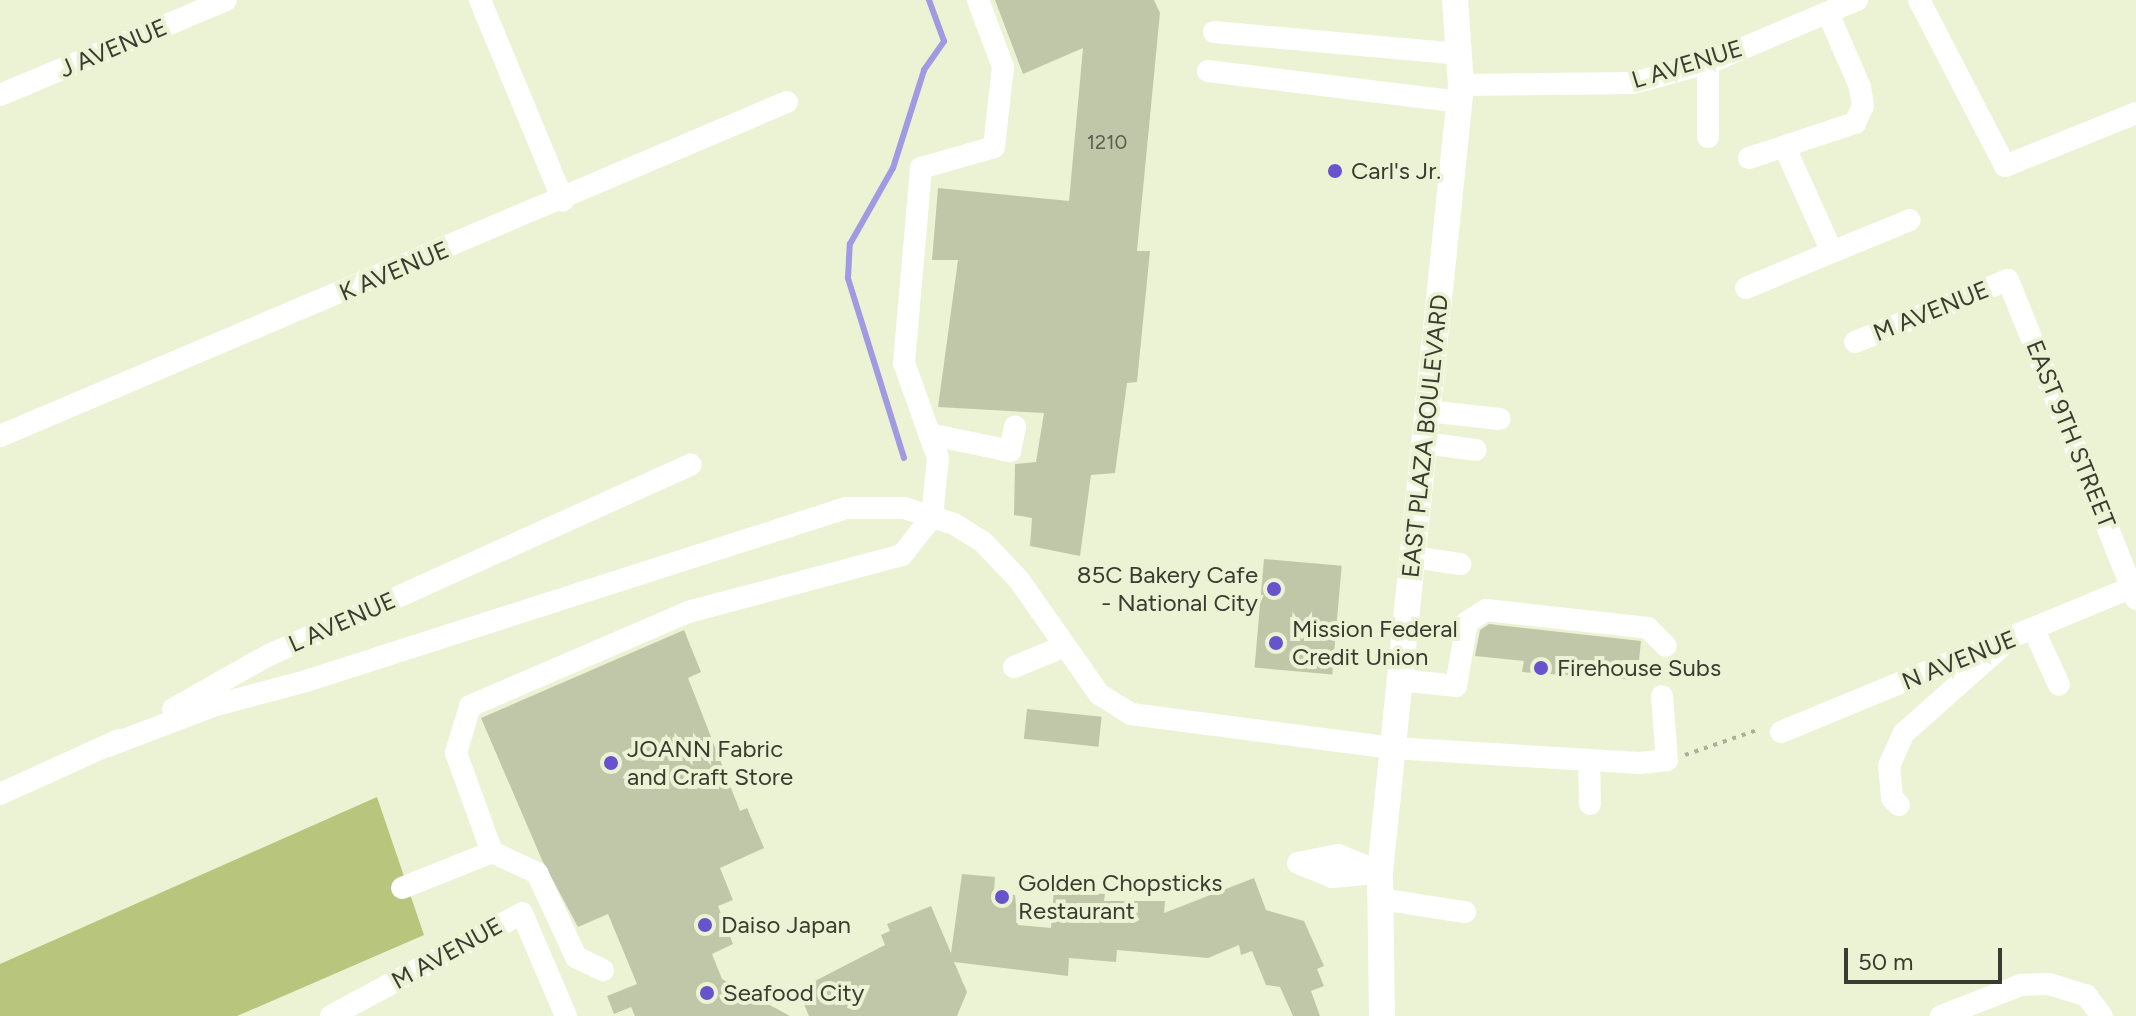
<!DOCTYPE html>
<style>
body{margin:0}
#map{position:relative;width:2136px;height:1016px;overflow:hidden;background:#ecf3d4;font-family:Figtree,sans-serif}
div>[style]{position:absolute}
.green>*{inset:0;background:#b8c57c}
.stream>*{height:6px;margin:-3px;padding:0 3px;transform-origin:3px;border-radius:3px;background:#9f9ae2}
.building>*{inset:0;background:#c0c7a9;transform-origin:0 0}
.path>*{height:4px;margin-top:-2px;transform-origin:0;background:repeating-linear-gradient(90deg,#abb098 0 4px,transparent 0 10px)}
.minor>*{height:22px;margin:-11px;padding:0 11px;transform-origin:11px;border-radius:11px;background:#fff}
.major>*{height:26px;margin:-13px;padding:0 13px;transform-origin:13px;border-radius:13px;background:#fff}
.dots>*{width:22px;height:22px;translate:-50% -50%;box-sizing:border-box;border:4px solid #ecf3d4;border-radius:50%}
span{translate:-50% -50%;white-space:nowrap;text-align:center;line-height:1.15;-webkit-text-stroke:8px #ecf3d4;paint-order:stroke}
.number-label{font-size:20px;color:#5b5f4e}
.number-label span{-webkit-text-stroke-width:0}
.street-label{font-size:24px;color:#393c30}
.poi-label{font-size:24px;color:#393c30}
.left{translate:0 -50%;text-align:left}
.right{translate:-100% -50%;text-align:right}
.scale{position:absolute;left:1844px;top:948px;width:158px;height:36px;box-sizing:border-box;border:4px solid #393c30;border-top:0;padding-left:10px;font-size:24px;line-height:28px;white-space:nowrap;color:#393c30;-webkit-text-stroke:6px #ecf3d4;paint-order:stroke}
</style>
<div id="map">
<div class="green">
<i style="clip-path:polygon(377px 797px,424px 935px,237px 1016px,0 1016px,0 964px)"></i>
</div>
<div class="stream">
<i style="left:904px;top:458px;width:189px;rotate:-107.3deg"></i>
<i style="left:848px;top:278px;width:34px;rotate:-87deg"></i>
<i style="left:850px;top:244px;width:87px;rotate:-60.5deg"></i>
<i style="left:893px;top:168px;width:103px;rotate:-72.4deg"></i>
<i style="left:924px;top:70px;width:35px;rotate:-55deg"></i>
<i style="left:944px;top:41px;width:44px;rotate:-110.1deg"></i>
</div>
<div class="building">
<i style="clip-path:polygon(995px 0,1154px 0,1160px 13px,1137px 251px,1150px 251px,1137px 382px,1127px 383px,1115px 473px,1091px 475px,1080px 556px,1030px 546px,1032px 518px,1014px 515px,1015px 464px,1036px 462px,1044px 413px,938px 407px,958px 260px,932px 260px,938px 188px,1069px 201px,1083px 48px,1023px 74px)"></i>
<i style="left:1264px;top:559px;width:78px;height:109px;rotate:5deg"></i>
<i style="clip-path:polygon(1489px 624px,1641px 641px,1637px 680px,1522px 672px,1524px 661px,1475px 656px,1480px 630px)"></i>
<i style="clip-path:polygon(684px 630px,701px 672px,688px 678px,740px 811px,747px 808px,764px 848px,720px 868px,733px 900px,718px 906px,733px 944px,712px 954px,722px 979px,790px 1016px,635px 1016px,631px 1007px,614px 1014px,607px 996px,637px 984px,608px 914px,578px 927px,542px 860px,481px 718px)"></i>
<i style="left:1027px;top:709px;width:75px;height:30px;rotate:6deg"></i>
<i style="clip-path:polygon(962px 874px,995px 877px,994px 893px,1015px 895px,1018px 925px,1051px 928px,1054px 889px,1070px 891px,1070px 884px,1089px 884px,1088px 893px,1105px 894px,1104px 901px,1165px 901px,1164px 913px,1254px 878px,1266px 910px,1304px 921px,1324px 966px,1317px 969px,1324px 986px,1311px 991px,1320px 1016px,1293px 1016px,1280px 987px,1266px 985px,1252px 951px,1241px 955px,1239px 945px,1208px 958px,1117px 950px,1116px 962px,1069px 958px,1068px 976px,954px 962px,967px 992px,957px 1016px,809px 1016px,801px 997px,811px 993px,807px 985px,885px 945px,881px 935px,890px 931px,887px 924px,931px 906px,951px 953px)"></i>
</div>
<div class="path">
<i style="left:1685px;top:755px;width:79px;rotate:-19.1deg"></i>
</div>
<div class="minor">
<i style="left:480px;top:0;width:217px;rotate:67.5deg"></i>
<i style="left:1919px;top:0;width:187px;rotate:62.6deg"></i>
<i style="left:2005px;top:166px;width:141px;rotate:-22deg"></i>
<i style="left:1214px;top:32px;width:246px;rotate:5.1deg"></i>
<i style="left:1208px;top:71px;width:253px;rotate:7deg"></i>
<i style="left:1461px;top:85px;width:172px;rotate:-0.7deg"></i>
<i style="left:1633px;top:83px;width:78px;rotate:-14.9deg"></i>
<i style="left:1708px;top:63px;width:162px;rotate:-22.9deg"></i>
<i style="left:0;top:95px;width:245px;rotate:-22.8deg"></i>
<i style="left:1708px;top:137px;width:74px;rotate:-90deg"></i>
<i style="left:1749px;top:158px;width:112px;rotate:-18.3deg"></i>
<i style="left:1855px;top:123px;width:19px;rotate:-65deg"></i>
<i style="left:1863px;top:106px;width:19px;rotate:-99deg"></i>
<i style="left:1860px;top:87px;width:81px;rotate:-113.4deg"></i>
<i style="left:1832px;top:252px;width:84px;rotate:-22.3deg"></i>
<i style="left:1746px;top:288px;width:93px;rotate:-22.7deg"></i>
<i style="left:1832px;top:252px;width:114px;rotate:-114.3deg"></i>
<i style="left:1855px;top:342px;width:165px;rotate:-22.1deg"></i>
<i style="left:2008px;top:280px;width:344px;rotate:68.1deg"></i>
<i style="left:1427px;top:411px;width:73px;rotate:6.3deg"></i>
<i style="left:929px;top:434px;width:83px;rotate:11.9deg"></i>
<i style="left:1010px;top:451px;width:25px;rotate:-78deg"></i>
<i style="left:0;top:436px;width:855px;rotate:-23deg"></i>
<i style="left:1424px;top:443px;width:52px;rotate:7.7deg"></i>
<i style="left:1413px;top:557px;width:48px;rotate:8.5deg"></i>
<i style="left:2034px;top:630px;width:60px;rotate:65.6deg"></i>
<i style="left:1014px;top:667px;width:55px;rotate:-22.4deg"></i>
<i style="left:1400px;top:680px;width:56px;rotate:6.1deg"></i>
<i style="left:1456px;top:686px;width:65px;rotate:-80.2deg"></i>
<i style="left:1467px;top:622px;width:22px;rotate:-32deg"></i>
<i style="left:1486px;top:610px;width:163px;rotate:6.3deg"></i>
<i style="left:1648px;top:628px;width:25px;rotate:45deg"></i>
<i style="left:173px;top:709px;width:108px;rotate:-29.4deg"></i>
<i style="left:267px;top:656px;width:465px;rotate:-24.3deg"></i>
<i style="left:1781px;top:732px;width:384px;rotate:-22.4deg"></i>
<i style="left:108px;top:746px;width:116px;rotate:-20.8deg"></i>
<i style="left:216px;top:705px;width:93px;rotate:-14.9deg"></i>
<i style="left:306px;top:681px;width:567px;rotate:-17.76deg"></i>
<i style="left:846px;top:508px;width:58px"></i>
<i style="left:904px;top:508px;width:52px;rotate:17.7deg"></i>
<i style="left:954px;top:524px;width:34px;rotate:32deg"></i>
<i style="left:983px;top:542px;width:52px;rotate:46.5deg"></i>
<i style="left:1019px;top:580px;width:139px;rotate:54.9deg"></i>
<i style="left:1099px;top:694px;width:38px;rotate:32deg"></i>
<i style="left:1131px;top:714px;width:264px;rotate:7.4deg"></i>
<i style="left:1393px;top:748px;width:247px;rotate:3.5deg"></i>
<i style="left:1640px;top:763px;width:27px;rotate:-6deg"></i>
<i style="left:1667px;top:760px;width:64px;rotate:-94.5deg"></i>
<i style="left:1589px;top:760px;width:44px;rotate:88.7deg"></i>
<i style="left:0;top:794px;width:131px;rotate:-24.4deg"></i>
<i style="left:1899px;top:805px;width:10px;rotate:-135deg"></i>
<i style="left:1892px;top:798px;width:32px;rotate:-95deg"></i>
<i style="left:1889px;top:766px;width:36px;rotate:-66deg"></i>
<i style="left:1904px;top:733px;width:130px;rotate:-41.6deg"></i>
<i style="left:492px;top:852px;width:50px;rotate:25deg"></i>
<i style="left:537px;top:873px;width:93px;rotate:65.1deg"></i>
<i style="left:576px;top:957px;width:30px;rotate:26deg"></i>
<i style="left:1298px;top:863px;width:41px;rotate:-11.3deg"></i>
<i style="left:1338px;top:855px;width:45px;rotate:22deg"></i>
<i style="left:1298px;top:863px;width:37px;rotate:22deg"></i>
<i style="left:1332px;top:877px;width:43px;rotate:-5.3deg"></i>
<i style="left:402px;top:888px;width:97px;rotate:-21.8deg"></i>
<i style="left:492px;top:852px;width:105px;rotate:-110deg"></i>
<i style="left:456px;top:753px;width:49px;rotate:-73.4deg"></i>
<i style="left:470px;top:706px;width:237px;rotate:-23.3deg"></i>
<i style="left:688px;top:612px;width:221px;rotate:-14.9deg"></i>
<i style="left:902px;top:555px;width:48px;rotate:-51.7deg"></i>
<i style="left:932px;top:517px;width:59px;rotate:-84.2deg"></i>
<i style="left:938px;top:458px;width:101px;rotate:-109.7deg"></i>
<i style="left:904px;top:363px;width:196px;rotate:-85deg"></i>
<i style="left:921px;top:168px;width:76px;rotate:-16deg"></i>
<i style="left:994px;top:147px;width:81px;rotate:-83.6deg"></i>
<i style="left:1003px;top:67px;width:72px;rotate:-110.5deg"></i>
<i style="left:1380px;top:899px;width:86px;rotate:8.7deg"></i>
<i style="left:331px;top:1016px;width:217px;rotate:-28.3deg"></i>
<i style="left:522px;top:913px;width:112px;rotate:66.9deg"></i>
<i style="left:1941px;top:1016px;width:86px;rotate:-21.2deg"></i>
<i style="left:2021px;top:985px;width:28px;rotate:-2deg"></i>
<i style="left:2049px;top:984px;width:39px;rotate:17deg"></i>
<i style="left:2086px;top:995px;width:26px;rotate:53deg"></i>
</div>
<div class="major">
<i style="left:1382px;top:1016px;width:144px;rotate:-90.8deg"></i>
<i style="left:1380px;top:872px;width:791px;rotate:-84.12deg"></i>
<i style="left:1461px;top:85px;width:85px;rotate:-94deg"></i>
</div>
<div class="dots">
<i style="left:1335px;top:171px;background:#6953cc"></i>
<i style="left:1274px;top:589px;background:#6953cc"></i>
<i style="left:1276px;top:643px;background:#6953cc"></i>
<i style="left:1541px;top:668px;background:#6953cc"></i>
<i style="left:611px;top:763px;background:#6953cc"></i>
<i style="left:1002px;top:897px;background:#6953cc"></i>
<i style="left:705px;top:925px;background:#6953cc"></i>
<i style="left:707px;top:993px;background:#6953cc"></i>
</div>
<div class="number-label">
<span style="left:1107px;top:142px">1210</span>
</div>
<div class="street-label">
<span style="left:113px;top:48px;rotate:-23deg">J AVENUE</span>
<span style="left:1687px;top:64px;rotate:-17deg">L AVENUE</span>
<span style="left:394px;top:271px;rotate:-23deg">K AVENUE</span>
<span style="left:1931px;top:311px;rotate:-22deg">M AVENUE</span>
<span style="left:2071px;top:434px;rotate:68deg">EAST 9TH STREET</span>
<span style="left:1425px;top:436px;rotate:-84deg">EAST PLAZA BOULEVARD</span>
<span style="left:342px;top:622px;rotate:-24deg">L AVENUE</span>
<span style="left:1959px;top:660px;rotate:-22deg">N AVENUE</span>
<span style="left:447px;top:953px;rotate:-29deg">M AVENUE</span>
</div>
<div class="poi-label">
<span class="left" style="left:1351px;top:171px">Carl's Jr.</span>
<span class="right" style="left:1258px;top:589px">85C Bakery Cafe<br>- National City</span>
<span class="left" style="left:1292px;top:643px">Mission Federal<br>Credit Union</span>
<span class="left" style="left:1557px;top:668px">Firehouse Subs</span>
<span class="left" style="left:627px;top:763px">JOANN Fabric<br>and Craft Store</span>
<span class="left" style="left:1018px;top:897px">Golden Chopsticks<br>Restaurant</span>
<span class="left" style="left:721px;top:925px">Daiso Japan</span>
<span class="left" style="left:723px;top:993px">Seafood City</span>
</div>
<div class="scale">50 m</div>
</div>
